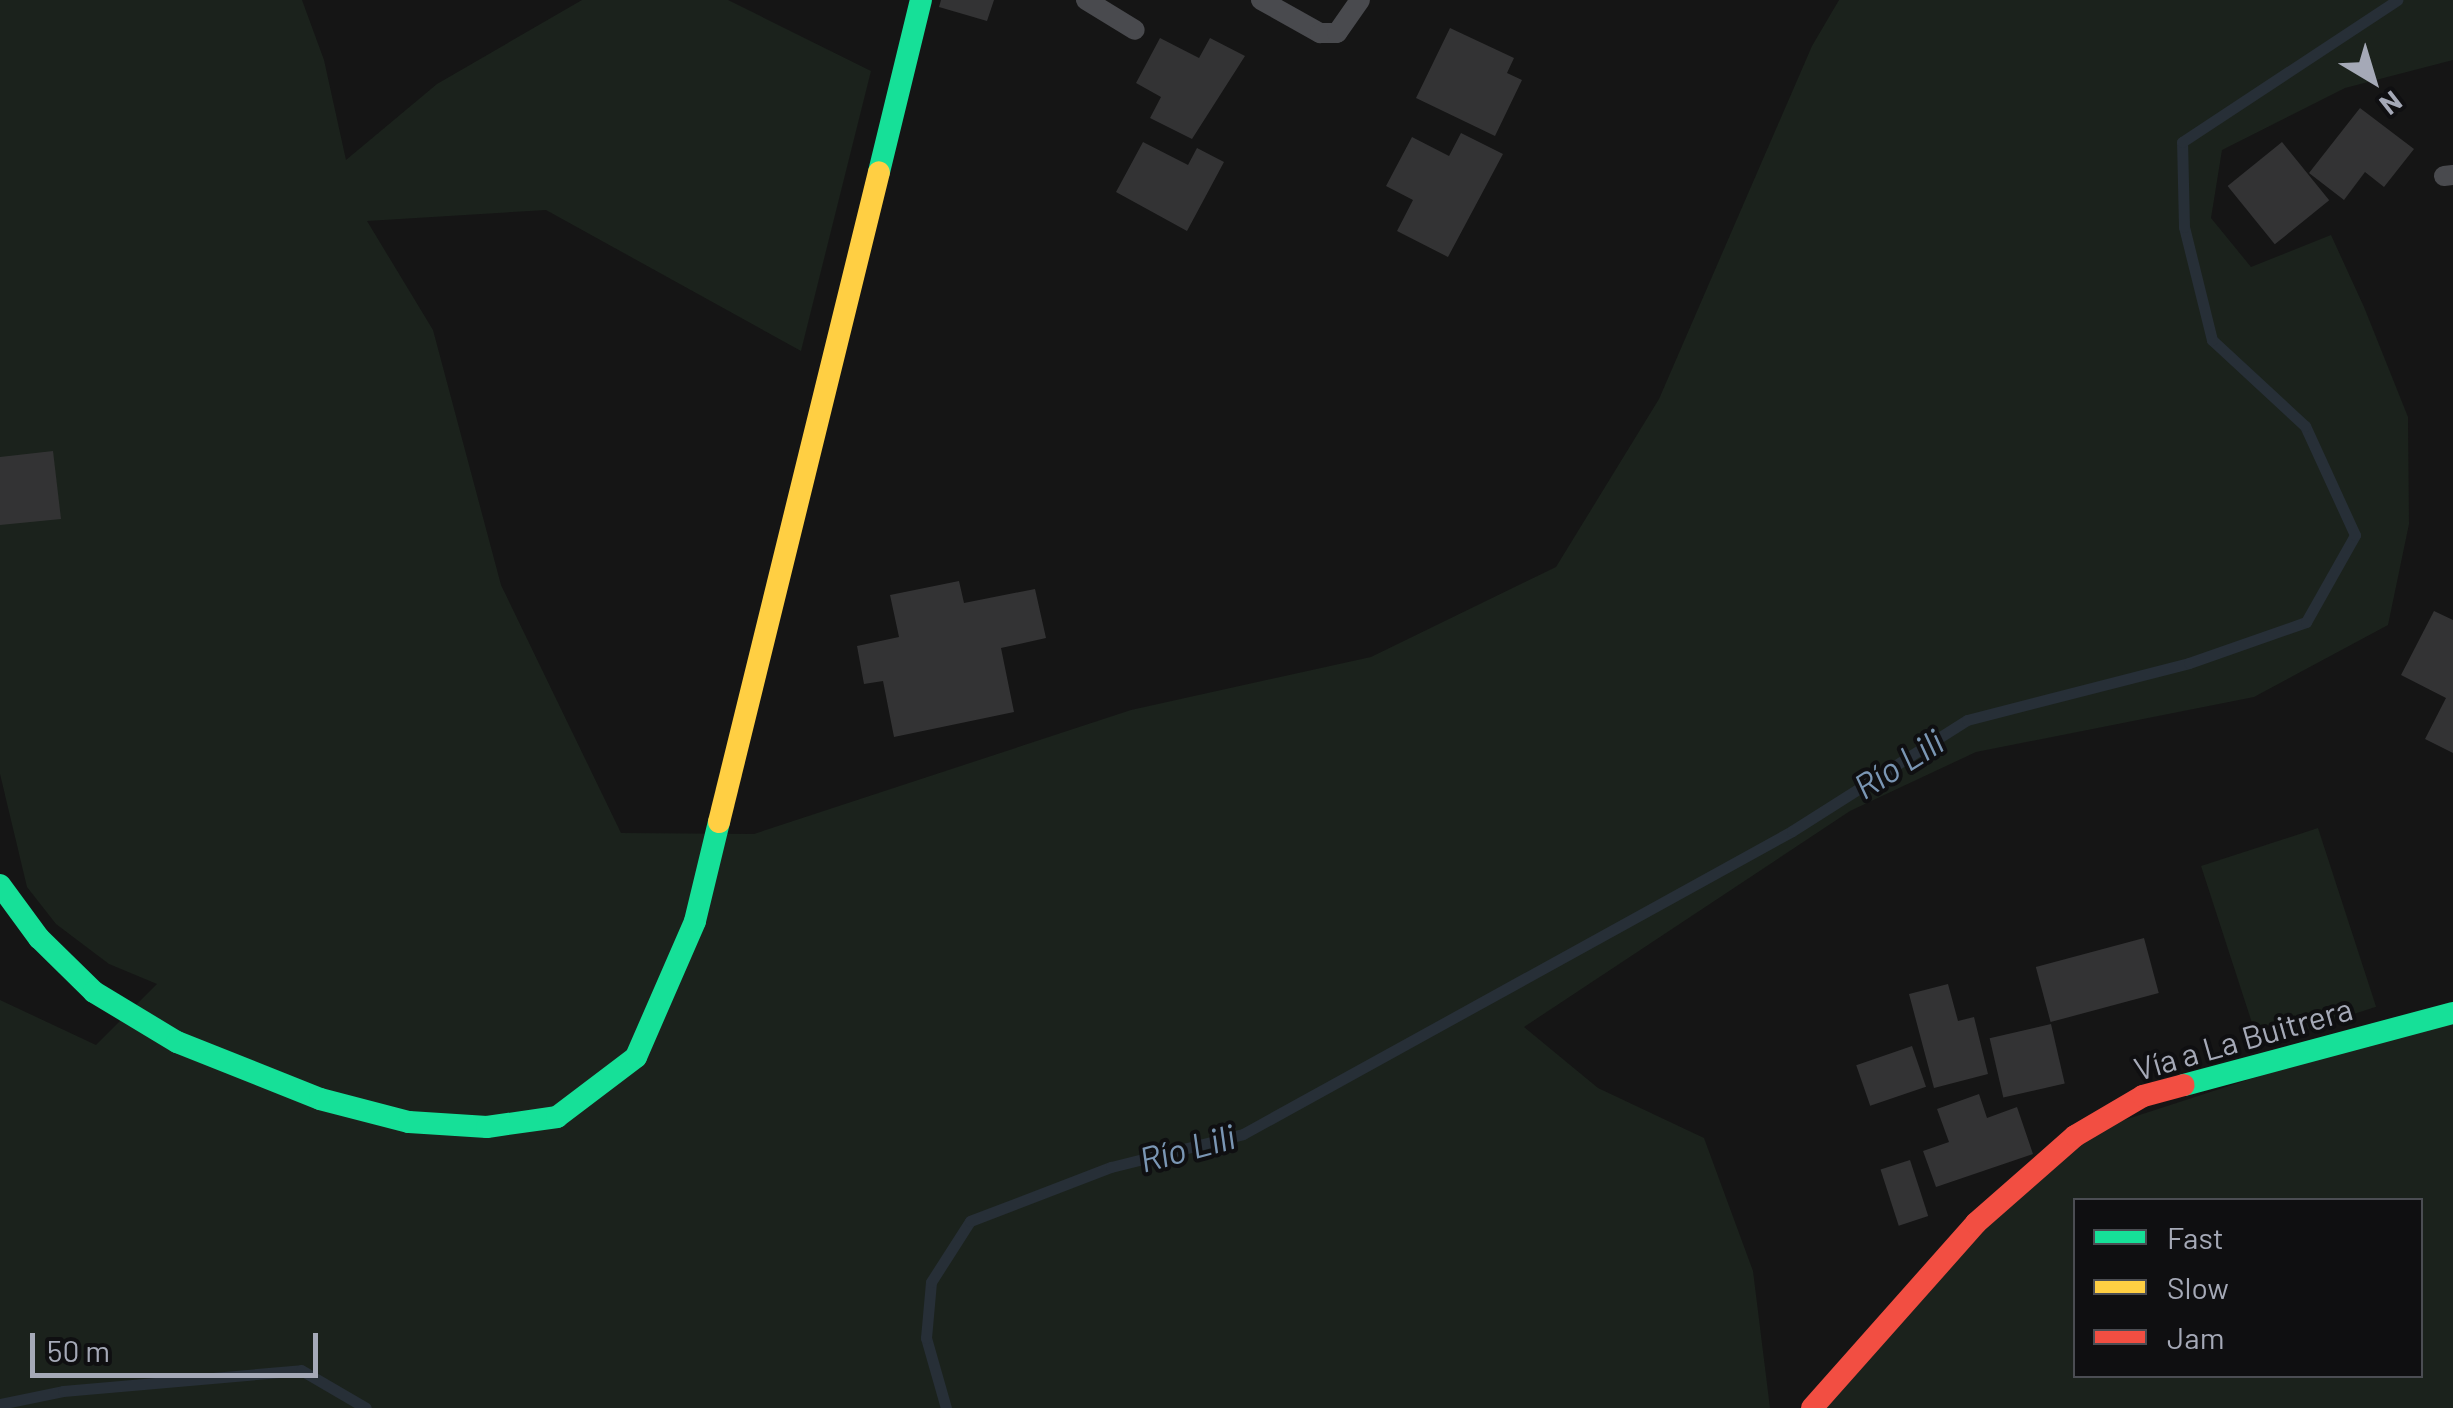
<!DOCTYPE html>
<meta charset="utf-8">
<style>
body{margin:0}
#map{position:relative;width:2453px;height:1408px;overflow:hidden;background:#151515;font-family:Barlow,sans-serif}
div>[style]{position:absolute}
.green>*{inset:0;background:#1b221c;transform-origin:0 0}
.stream>*{height:11px;margin:-5.5px;padding:0 5.5px;transform-origin:5.5px;border-radius:5.5px;background:#272f37}
.building>*{inset:0;background:#333334;transform-origin:0 0}
.lane>*{height:20px;margin:-10px;padding:0 10px;transform-origin:10px;border-radius:10px;background:#494a4e}
.fast>*{height:22px;margin:-11px;padding:0 11px;transform-origin:11px;border-radius:11px;background:#16e098}
.slow>*{height:22px;margin:-11px;padding:0 11px;transform-origin:11px;border-radius:11px;background:#ffcf43}
.jam>*{height:22px;margin:-11px;padding:0 11px;transform-origin:11px;border-radius:11px;background:#f24e42}
span{translate:-50% -50%;white-space:nowrap;text-align:center;line-height:1.15;-webkit-text-stroke:8px #0f0f11;paint-order:stroke}
.street-label{font-size:32px;color:#a5a9b7}
.water-label{font-size:35px;color:#7a96b4;font-style:italic}
.legend{position:absolute;left:2073px;top:1198px;width:350px;height:180px;box-sizing:border-box;background:#0f0f11;border:2px solid #4b4d53;margin:0;padding:12px 18px;list-style:none;font-size:30px;color:#a5a9b7}
.legend li{display:flex;align-items:center;gap:20px;height:50px}
.legend b{width:50px;border:2px solid #4b4d53}
.north{position:absolute;left:2323px;top:30px;width:100px;height:100px;-webkit-text-stroke:8px #0f0f11;paint-order:stroke;rotate:142deg;font-size:28px;font-weight:700;line-height:40px;text-align:center;color:#a5a9b7}
.north::after{content:'';display:block;margin:auto;width:35px;height:45px;background:#a5a9b7;clip-path:polygon(50% 0,100% 100%,50% 72%,0 100%)}
.scale{position:absolute;left:30px;top:1333px;width:288px;height:45px;box-sizing:border-box;border:5px solid #a5a9b7;border-top:0;padding-left:12px;font-size:30px;line-height:35px;white-space:nowrap;color:#a5a9b7;-webkit-text-stroke:8px #0f0f11;paint-order:stroke}
</style>
<div id="map">
<div class="green">
<i style="clip-path:polygon(0 0,302px 0,324px 60px,346px 160px,437px 84px,582px 0,728px 0,871px 71px,801px 351px,546px 210px,367px 221px,433px 330px,501px 585px,621px 833px,754px 834px,1131px 710px,1371px 657px,1556px 567px,1659px 399px,1812px 46px,1839px 0,2453px 0,2453px 60px,2345px 88px,2222px 150px,2211px 218px,2251px 267px,2331px 235px,2364px 307px,2408px 417px,2409px 524px,2388px 625px,2254px 697px,1976px 752px,1850px 811px,1524px 1027px,1598px 1088px,1704px 1138px,1753px 1271px,1770px 1408px,0 1408px,0 1000px,96px 1045px,157px 984px,109px 964px,56px 924px,27px 887px,0 774px)"></i>
<i style="left:2318px;top:828px;width:188px;height:123px;rotate:72deg"></i>
<i style="clip-path:polygon(evenodd,2453px 1013px,2453px 1408px,1812px 1408px,2075px 1136px,2453px 1013px,2076px 1200px,2420px 1200px,2420px 1376px,2076px 1376px,2076px 1200px)"></i>
</div>
<div class="stream">
<i style="left:0;top:1404px;width:64px;rotate:-11.7deg"></i>
<i style="left:63px;top:1391px;width:239px;rotate:-5deg"></i>
<i style="left:301px;top:1370px;width:75px;rotate:30.3deg"></i>
<i style="left:946px;top:1408px;width:73px;rotate:-105.9deg"></i>
<i style="left:926px;top:1338px;width:56px;rotate:-84.9deg"></i>
<i style="left:931px;top:1282px;width:72px;rotate:-57.4deg"></i>
<i style="left:970px;top:1221px;width:151px;rotate:-21deg"></i>
<i style="left:1111px;top:1167px;width:136px;rotate:-14deg"></i>
<i style="left:1243px;top:1134px;width:627px;rotate:-28.89deg"></i>
<i style="left:1792px;top:831px;width:207px;rotate:-32.4deg"></i>
<i style="left:1967px;top:720px;width:229px;rotate:-14.4deg"></i>
<i style="left:2189px;top:663px;width:124px;rotate:-19.3deg"></i>
<i style="left:2306px;top:622px;width:100px;rotate:-60.6deg"></i>
<i style="left:2355px;top:535px;width:120px;rotate:-114.6deg"></i>
<i style="left:2305px;top:426px;width:127px;rotate:-137.2deg"></i>
<i style="left:2212px;top:340px;width:116px;rotate:-103.9deg"></i>
<i style="left:2184px;top:227px;width:85px;rotate:-91.3deg"></i>
<i style="left:2182px;top:142px;width:258px;rotate:-33.4deg"></i>
</div>
<div class="building">
<i style="clip-path:polygon(941px 0,994px 0,987px 21px,939px 7px)"></i>
<i style="clip-path:polygon(1450px 28px,1514px 58px,1507px 73px,1522px 80px,1495px 136px,1416px 98px)"></i>
<i style="clip-path:polygon(1160px 38px,1199px 58px,1210px 38px,1245px 56px,1192px 139px,1150px 118px,1161px 97px,1136px 83px)"></i>
<i style="clip-path:polygon(2360px 108px,2414px 149px,2384px 187px,2365px 172px,2344px 200px,2309px 173px)"></i>
<i style="clip-path:polygon(1461px 133px,1503px 154px,1448px 257px,1397px 231px,1413px 200px,1386px 186px,1412px 137px,1449px 156px)"></i>
<i style="clip-path:polygon(1143px 142px,1188px 165px,1197px 148px,1224px 162px,1187px 231px,1116px 192px)"></i>
<i style="left:2282px;top:142px;width:75px;height:70px;rotate:51deg"></i>
<i style="clip-path:polygon(53px 451px,61px 519px,0 525px,0 457px)"></i>
<i style="clip-path:polygon(959px 581px,964px 603px,1035px 589px,1046px 638px,1001px 648px,1014px 712px,894px 737px,883px 681px,864px 684px,857px 646px,899px 637px,890px 595px)"></i>
<i style="clip-path:polygon(2434px 611px,2453px 620px,2453px 753px,2425px 739px,2446px 698px,2401px 675px)"></i>
<i style="left:2144px;top:938px;width:57px;height:112px;rotate:75deg"></i>
<i style="clip-path:polygon(1948px 984px,1958px 1021px,1974px 1017px,1988px 1074px,1934px 1088px,1909px 994px)"></i>
<i style="left:2051px;top:1024px;width:61px;height:63px;rotate:77deg"></i>
<i style="left:1912px;top:1046px;width:43px;height:59px;rotate:71deg"></i>
<i style="clip-path:polygon(1979px 1094px,1987px 1118px,2017px 1107px,2033px 1154px,1936px 1187px,1923px 1151px,1949px 1142px,1937px 1109px)"></i>
<i style="left:1910px;top:1160px;width:59px;height:31px;rotate:72deg"></i>
</div>
<div class="lane">
<i style="left:1086px;top:0;width:57px;rotate:31.5deg"></i>
<i style="left:1261px;top:0;width:68px;rotate:29.2deg"></i>
<i style="left:1320px;top:33px;width:17px"></i>
<i style="left:1337px;top:33px;width:40px;rotate:-55.1deg"></i>
<i style="left:2444px;top:176px;width:9px;rotate:-6deg"></i>
</div>
<div class="fast">
<i style="left:879px;top:172px;width:177px;rotate:-76.3deg"></i>
<i style="left:0;top:885px;width:66px;rotate:53.7deg"></i>
<i style="left:39px;top:938px;width:77px;rotate:44.5deg"></i>
<i style="left:94px;top:992px;width:97px;rotate:31.1deg"></i>
<i style="left:177px;top:1042px;width:154px;rotate:21.7deg"></i>
<i style="left:320px;top:1099px;width:92px;rotate:14.5deg"></i>
<i style="left:409px;top:1122px;width:78px;rotate:3.7deg"></i>
<i style="left:487px;top:1127px;width:71px;rotate:-8.1deg"></i>
<i style="left:557px;top:1117px;width:99px;rotate:-37.2deg"></i>
<i style="left:636px;top:1057px;width:148px;rotate:-66.5deg"></i>
<i style="left:695px;top:921px;width:102px;rotate:-76.4deg"></i>
<i style="left:2184px;top:1085px;width:278px;rotate:-15deg"></i>
</div>
<div class="slow">
<i style="left:719px;top:822px;width:669px;rotate:-76.17deg"></i>
</div>
<div class="jam">
<i style="left:1812px;top:1408px;width:247px;rotate:-48.4deg"></i>
<i style="left:1976px;top:1223px;width:132px;rotate:-41.3deg"></i>
<i style="left:2075px;top:1136px;width:79px;rotate:-30.5deg"></i>
<i style="left:2143px;top:1096px;width:42px;rotate:-15deg"></i>
</div>
<div class="street-label">
<span style="left:2243px;top:1038px;rotate:-16deg">Vía a La Buitrera</span>
</div>
<div class="water-label">
<span style="left:1898px;top:763px;rotate:-32deg">Río Lili</span>
<span style="left:1187px;top:1147px;rotate:-15deg">Río Lili</span>
</div>
<ul class="legend">
<li><b style="height:12px;background:#16e098"></b>Fast</li>
<li><b style="height:12px;background:#ffcf43"></b>Slow</li>
<li><b style="height:12px;background:#f24e42"></b>Jam</li>
</ul>
<div class="north">N</div>
<div class="scale">50 m</div>
</div>
